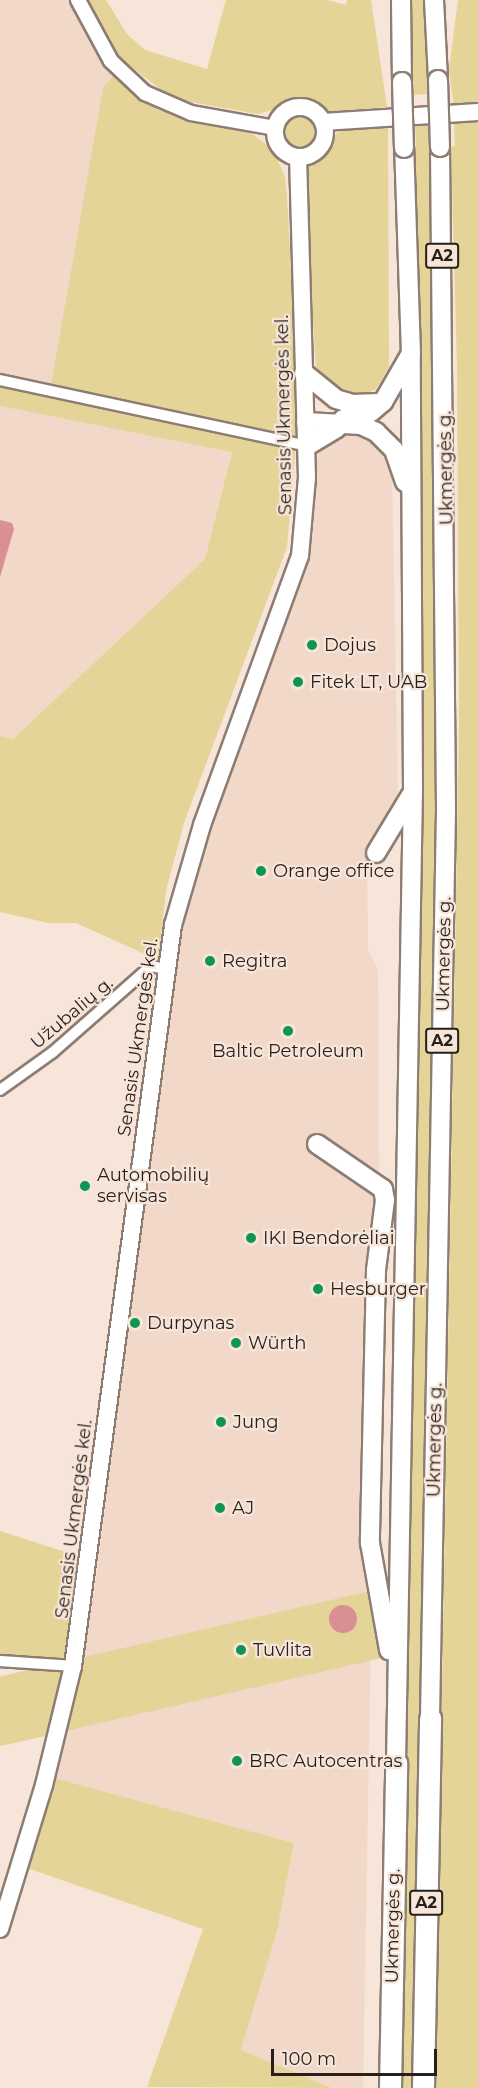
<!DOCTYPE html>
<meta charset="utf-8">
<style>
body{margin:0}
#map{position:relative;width:478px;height:2088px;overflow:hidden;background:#f7e5d9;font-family:Montserrat,sans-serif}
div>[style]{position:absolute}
.built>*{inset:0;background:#f1d8c8}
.green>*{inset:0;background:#e5d498;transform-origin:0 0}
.round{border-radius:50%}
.water>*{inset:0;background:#da8f94}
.roads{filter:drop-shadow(2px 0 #8d7d72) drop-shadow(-2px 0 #8d7d72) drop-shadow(0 2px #8d7d72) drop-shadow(0 -2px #8d7d72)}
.minor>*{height:10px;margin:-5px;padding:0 5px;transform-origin:5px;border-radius:5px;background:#fff}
.tertiary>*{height:14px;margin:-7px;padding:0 7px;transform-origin:7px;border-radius:7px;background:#fff}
.secondary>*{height:16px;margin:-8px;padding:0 8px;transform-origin:8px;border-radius:8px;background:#fff}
.secondary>.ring{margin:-8px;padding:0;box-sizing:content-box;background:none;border:16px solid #fff;border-radius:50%}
.trunk>*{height:18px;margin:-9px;padding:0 9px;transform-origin:9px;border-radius:9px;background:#fff}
.motorway>*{height:21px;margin:-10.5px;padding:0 10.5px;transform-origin:10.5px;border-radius:10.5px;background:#fff}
.bridges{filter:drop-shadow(2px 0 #8d7d72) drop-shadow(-2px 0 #8d7d72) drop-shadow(0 2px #8d7d72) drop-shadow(0 -2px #8d7d72)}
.trunk-bridge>*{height:18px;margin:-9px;padding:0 9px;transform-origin:9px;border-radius:9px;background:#fff}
.dots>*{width:16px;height:16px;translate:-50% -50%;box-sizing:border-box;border:3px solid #f7e5d9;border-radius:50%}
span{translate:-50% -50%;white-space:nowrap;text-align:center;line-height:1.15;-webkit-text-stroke:4.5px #f7e5d9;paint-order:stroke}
.shield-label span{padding:2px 4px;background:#f7e5d9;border:2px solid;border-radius:4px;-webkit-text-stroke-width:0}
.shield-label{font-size:16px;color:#261f1b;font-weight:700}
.street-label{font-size:18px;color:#261f1b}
.poi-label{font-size:18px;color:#261f1b}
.left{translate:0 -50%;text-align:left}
.scale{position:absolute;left:271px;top:2049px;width:166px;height:27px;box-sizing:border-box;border:3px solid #261f1b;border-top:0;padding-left:8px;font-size:18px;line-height:21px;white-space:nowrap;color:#261f1b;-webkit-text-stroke:4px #f7e5d9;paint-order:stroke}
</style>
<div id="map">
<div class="built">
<i style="clip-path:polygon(0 0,73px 0,97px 52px,114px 75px,103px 89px,51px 385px,0 376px)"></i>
<i style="clip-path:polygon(0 406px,232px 451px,205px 559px,13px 739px,0 736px)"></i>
<i style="clip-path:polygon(363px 432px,388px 456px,392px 469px,398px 799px,394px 813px,367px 853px,368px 950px,378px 970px,379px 1178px,363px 2088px,332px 2088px,241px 2050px,277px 1931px,294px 1843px,54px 1778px,80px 1677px,97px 1571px,179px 928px,208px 831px,302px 573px,318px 453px,340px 433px)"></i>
</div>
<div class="green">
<i style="clip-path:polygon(86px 0,106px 0,127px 34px,145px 50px,207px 69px,226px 0,327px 0,346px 5px,347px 0,371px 0,387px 107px,327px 112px,298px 103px,258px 114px,185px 101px,160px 89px,121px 59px)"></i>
<i style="clip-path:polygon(409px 0,424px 0,429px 80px,427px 94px,414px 95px,414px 82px,410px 82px)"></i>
<i style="clip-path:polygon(458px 0,478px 0,478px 107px,454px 108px,449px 70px)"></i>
<i style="clip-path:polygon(114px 75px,157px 109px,182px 118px,242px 127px,273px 149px,285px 177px,287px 195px,296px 365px,295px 456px,287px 547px,184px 823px,166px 891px,158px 960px,76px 923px,49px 923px,0 912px,0 736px,13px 739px,205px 559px,232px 452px,0 406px,0 376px,51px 385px,103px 88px)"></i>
<i class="round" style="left:283px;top:116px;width:34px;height:34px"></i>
<i style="clip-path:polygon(478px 119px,478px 2088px,435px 2088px,459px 726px,457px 368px,451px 147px,455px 146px,454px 120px)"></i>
<i style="clip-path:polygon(428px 121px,431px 148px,437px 954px,414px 2088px,398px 2088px,420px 954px,423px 600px,413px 148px,416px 147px,415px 122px)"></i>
<i style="clip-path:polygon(388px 126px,389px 367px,376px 389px,354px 400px,321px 380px,316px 368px,304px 181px,306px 169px,336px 134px,344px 129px)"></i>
<i style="clip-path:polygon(0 1531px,78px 1556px,62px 1671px,0 1666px)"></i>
<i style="left:370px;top:1591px;width:68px;height:497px;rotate:77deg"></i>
<i style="clip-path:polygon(54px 1778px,294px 1843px,277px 1931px,241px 2050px,332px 2088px,147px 2087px,203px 1929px,27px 1868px)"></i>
</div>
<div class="water">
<i style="clip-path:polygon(0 520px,12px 523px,14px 529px,0 577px)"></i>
<i class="round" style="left:329px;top:1605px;width:28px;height:28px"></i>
</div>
<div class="roads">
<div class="minor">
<i style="left:0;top:380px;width:314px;rotate:12.1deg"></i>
<i style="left:0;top:1090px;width:65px;rotate:-35.6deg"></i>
<i style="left:53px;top:1052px;width:130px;rotate:-41.3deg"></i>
<i style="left:151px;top:966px;width:14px;rotate:12deg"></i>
<i style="left:0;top:1661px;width:73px;rotate:3.9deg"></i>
</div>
<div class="tertiary">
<i style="left:78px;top:0;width:69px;rotate:61.6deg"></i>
<i style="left:111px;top:61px;width:47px;rotate:43.3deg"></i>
<i style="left:145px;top:93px;width:50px;rotate:23.5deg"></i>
<i style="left:191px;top:113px;width:85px;rotate:10.1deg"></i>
</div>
<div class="secondary">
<i class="ring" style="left:275px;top:107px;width:34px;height:34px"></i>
<i style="left:323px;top:122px;width:155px;rotate:-3.7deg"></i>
<i style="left:0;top:1929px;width:151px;rotate:-73deg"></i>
<i style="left:44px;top:1785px;width:122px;rotate:-76.3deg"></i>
<i style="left:73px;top:1666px;width:748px;rotate:-82.31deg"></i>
<i style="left:173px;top:925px;width:104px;rotate:-73.8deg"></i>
<i style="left:202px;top:825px;width:286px;rotate:-70deg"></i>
<i style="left:300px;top:556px;width:78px;rotate:-84.9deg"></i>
<i style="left:307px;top:478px;width:320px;rotate:-91.6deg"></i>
</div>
<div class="trunk">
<i style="left:401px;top:0;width:82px;rotate:89.3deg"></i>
<i style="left:434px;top:0;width:80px;rotate:87.1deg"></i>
<i style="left:304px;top:373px;width:41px;rotate:39.1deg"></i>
<i style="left:336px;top:399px;width:17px;rotate:17deg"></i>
<i style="left:352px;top:404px;width:27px;rotate:-2deg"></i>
<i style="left:343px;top:419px;width:29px;rotate:-14deg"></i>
<i style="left:371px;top:412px;width:16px;rotate:-40deg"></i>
<i style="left:383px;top:402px;width:54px;rotate:-60.1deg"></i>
<i style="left:306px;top:422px;width:55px;rotate:3.1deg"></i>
<i style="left:361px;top:425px;width:17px;rotate:25deg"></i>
<i style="left:376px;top:432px;width:25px;rotate:45deg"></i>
<i style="left:394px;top:450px;width:34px;rotate:71deg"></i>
<i style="left:307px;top:446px;width:35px;rotate:-31deg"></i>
<i style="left:376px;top:853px;width:68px;rotate:-58.9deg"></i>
<i style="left:317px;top:1144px;width:80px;rotate:34.3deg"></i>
<i style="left:383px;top:1189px;width:11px;rotate:80deg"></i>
<i style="left:385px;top:1200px;width:71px;rotate:97.3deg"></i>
<i style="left:376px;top:1270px;width:273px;rotate:91.3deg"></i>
<i style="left:370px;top:1543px;width:109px;rotate:79.9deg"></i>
<i style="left:430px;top:1718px;width:909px;rotate:-88.99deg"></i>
<i style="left:446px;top:809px;width:662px;rotate:-90.52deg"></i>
<i style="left:396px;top:1763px;width:972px;rotate:-89deg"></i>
<i style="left:413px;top:791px;width:437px;rotate:-90.3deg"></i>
<i style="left:411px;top:354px;width:206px;rotate:-91.9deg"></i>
</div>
<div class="motorway">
<i style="left:390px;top:2088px;width:325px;rotate:-88.9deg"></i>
<i style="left:423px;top:2088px;width:370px;rotate:-88.9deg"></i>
</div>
</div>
<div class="bridges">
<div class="trunk-bridge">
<i style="left:438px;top:80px;width:67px;rotate:88.3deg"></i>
<i style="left:402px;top:82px;width:66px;rotate:88.3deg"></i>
</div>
</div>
<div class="dots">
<i style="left:312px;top:645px;background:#109453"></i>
<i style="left:298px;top:682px;background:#109453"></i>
<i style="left:261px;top:871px;background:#109453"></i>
<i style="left:210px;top:961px;background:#109453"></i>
<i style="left:288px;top:1031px;background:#109453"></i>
<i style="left:85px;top:1186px;background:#109453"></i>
<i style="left:251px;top:1238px;background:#109453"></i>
<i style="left:318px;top:1289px;background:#109453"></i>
<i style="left:135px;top:1323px;background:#109453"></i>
<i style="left:236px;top:1343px;background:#109453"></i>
<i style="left:221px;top:1422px;background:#109453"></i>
<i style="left:220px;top:1508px;background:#109453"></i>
<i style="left:241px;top:1650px;background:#109453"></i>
<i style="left:237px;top:1761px;background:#109453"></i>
</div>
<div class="shield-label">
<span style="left:442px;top:256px">A2</span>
<span style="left:442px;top:1041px">A2</span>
<span style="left:426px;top:1903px">A2</span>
</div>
<div class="street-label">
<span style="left:284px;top:415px;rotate:-91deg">Senasis Ukmergės kel.</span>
<span style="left:446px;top:468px;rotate:-91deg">Ukmergės g.</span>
<span style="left:444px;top:954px;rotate:-89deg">Ukmergės g.</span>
<span style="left:72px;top:1013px;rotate:-40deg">Užubalių g.</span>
<span style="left:138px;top:1037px;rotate:-82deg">Senasis Ukmergės kel.</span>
<span style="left:435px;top:1440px;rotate:-89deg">Ukmergės g.</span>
<span style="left:74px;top:1519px;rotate:-83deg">Senasis Ukmergės kel.</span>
<span style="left:393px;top:1926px;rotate:-89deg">Ukmergės g.</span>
</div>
<div class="poi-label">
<span class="left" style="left:324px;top:645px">Dojus</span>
<span class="left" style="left:310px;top:682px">Fitek LT, UAB</span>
<span class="left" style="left:273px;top:871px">Orange office</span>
<span class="left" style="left:222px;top:961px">Regitra</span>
<span style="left:288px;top:1051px">Baltic Petroleum</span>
<span class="left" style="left:97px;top:1186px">Automobilių<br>servisas</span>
<span class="left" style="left:263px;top:1238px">IKI Bendorėliai</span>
<span class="left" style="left:330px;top:1289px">Hesburger</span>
<span class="left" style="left:147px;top:1323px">Durpynas</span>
<span class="left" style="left:248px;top:1343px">Würth</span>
<span class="left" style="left:233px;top:1422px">Jung</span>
<span class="left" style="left:232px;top:1508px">AJ</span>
<span class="left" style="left:253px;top:1650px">Tuvlita</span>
<span class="left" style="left:249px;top:1761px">BRC Autocentras</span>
</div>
<div class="scale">100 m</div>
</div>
